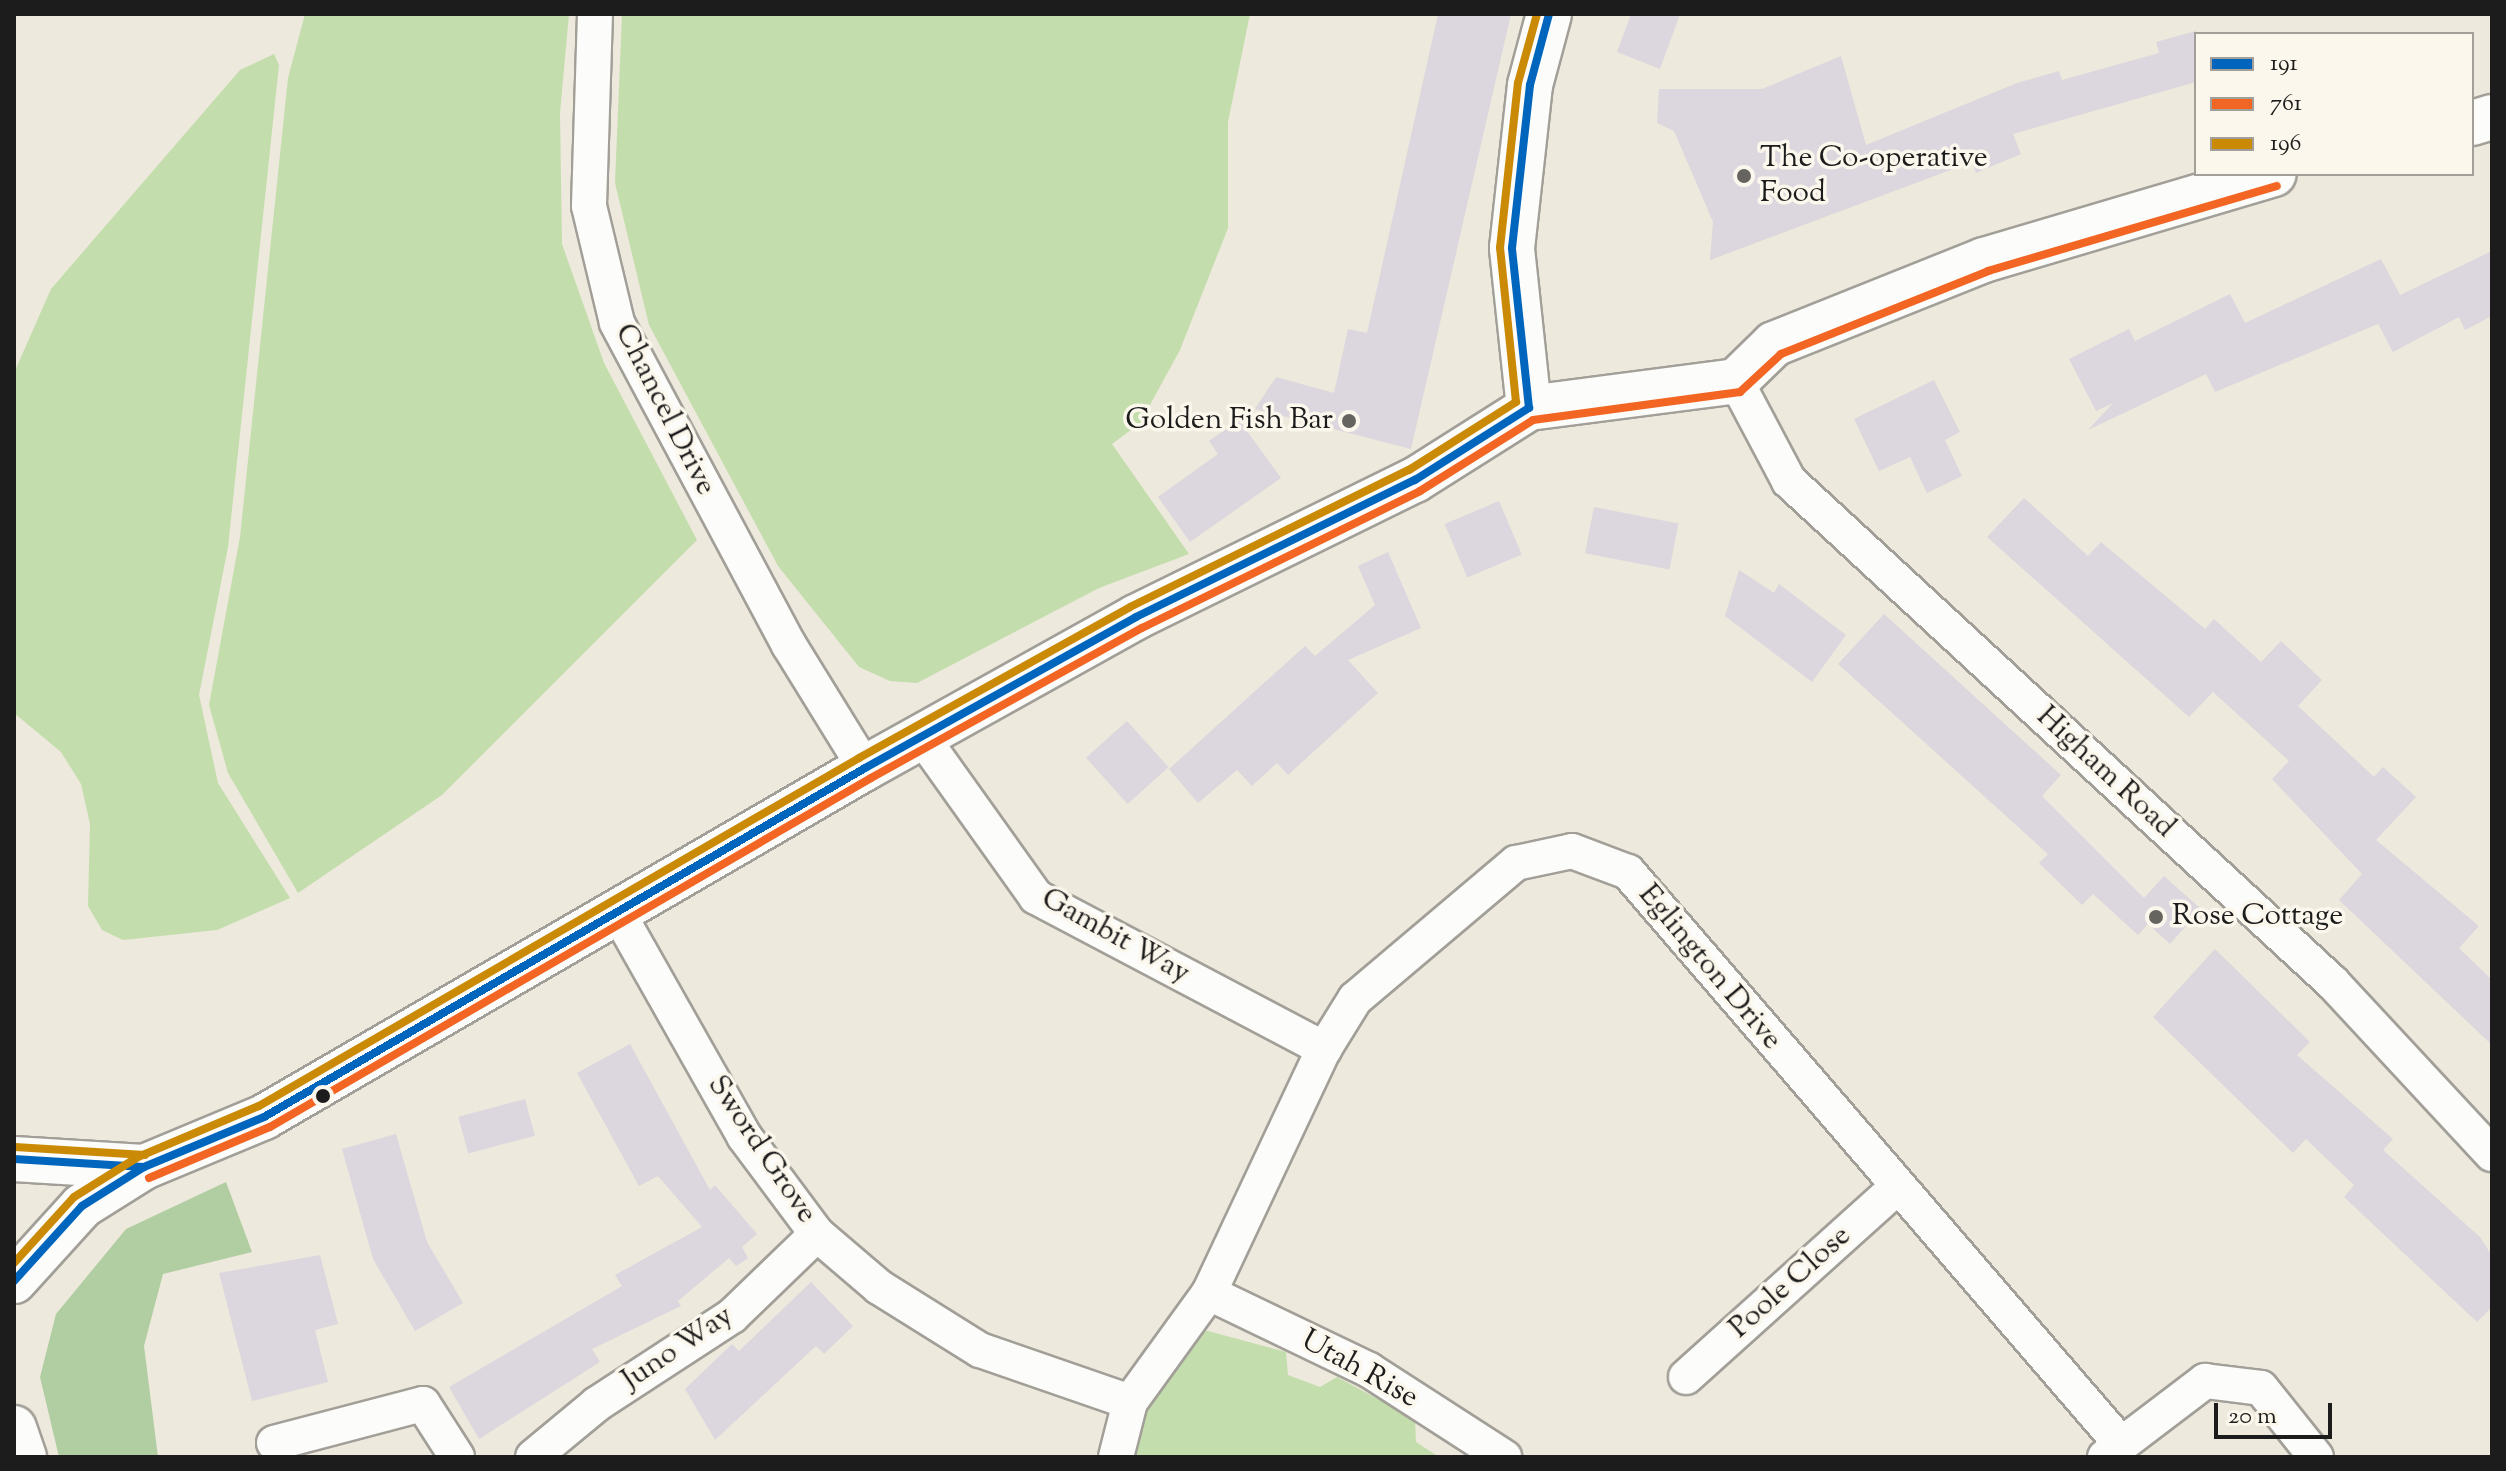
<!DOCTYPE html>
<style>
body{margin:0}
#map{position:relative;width:2506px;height:1471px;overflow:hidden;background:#ede9dc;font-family:"Sorts Mill Goudy",serif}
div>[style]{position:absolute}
.green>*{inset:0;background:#c3ddac}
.forest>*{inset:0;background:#b1cda2}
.building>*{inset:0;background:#dcd6de;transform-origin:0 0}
.roads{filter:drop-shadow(2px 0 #a29f98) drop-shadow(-2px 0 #a29f98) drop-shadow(0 2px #a29f98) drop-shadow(0 -2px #a29f98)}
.street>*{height:34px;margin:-17px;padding:0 17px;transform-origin:17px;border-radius:17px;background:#fcfcfa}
.secondary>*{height:44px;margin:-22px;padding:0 22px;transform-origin:22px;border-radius:22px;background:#fcfcfa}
.primary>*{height:44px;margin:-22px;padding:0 22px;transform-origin:22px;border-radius:22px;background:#fcfcfa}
.bus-1>*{height:8px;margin:-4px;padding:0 4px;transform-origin:4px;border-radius:4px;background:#0065bd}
.bus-2>*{height:8px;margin:-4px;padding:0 4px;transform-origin:4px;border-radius:4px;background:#f26522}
.bus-3>*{height:8px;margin:-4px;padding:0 4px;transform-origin:4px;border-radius:4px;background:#cb8a06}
.dots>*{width:22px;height:22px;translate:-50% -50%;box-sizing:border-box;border:4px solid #fbf7ec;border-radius:50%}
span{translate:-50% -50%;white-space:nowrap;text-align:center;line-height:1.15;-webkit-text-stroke:7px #fbf7ec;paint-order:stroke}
.poi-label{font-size:30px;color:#1c1c1c}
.left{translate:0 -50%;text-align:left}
.right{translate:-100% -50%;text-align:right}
.street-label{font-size:30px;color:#1c1c1c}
.frame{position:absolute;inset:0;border:16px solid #1c1c1c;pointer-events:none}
.legend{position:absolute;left:2194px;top:32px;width:280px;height:144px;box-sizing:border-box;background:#fbf7ec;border:2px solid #a29f99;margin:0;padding:10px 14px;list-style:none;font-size:24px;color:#1c1c1c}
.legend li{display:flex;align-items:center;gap:16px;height:40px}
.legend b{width:40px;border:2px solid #a29f99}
.scale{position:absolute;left:2214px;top:1403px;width:118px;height:36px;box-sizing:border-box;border:4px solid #1c1c1c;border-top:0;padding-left:10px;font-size:24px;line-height:28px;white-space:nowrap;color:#1c1c1c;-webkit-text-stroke:6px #fbf7ec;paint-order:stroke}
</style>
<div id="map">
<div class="green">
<i style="clip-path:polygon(305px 14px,569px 14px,560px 113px,562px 244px,604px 363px,697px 540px,442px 795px,298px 893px,228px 773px,209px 705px,240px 537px,288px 78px)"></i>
<i style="clip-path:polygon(622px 14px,1250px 14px,1228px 122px,1228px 228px,1180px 350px,1140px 423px,1112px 444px,1189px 554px,1099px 588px,917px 683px,890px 681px,859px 667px,778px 566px,649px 325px,615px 183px)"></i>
<i style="clip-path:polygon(274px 54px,279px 65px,228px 547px,199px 695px,218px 783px,290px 898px,217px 930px,123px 940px,102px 930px,88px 906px,90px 824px,81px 784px,61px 752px,14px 713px,14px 373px,51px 289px,240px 70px)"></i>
<i style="clip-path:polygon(1208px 1331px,1286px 1352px,1288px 1375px,1320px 1387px,1337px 1377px,1415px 1419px,1416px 1442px,1439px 1457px,1122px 1457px,1141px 1400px,1191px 1332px)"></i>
</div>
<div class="forest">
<i style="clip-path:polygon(226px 1182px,252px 1252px,163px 1274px,144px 1346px,158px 1457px,59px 1457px,40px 1377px,56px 1314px,126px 1229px)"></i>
</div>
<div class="building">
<i style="clip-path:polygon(1438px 14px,1511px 14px,1411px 449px,1255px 409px,1276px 377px,1334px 393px,1348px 329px,1367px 333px)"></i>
<i style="clip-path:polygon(1631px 14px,1680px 14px,1660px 69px,1617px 52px)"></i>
<i style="clip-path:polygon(2196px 31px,2196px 82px,2013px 134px,2021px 154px,1976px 173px,1972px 162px,1710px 260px,1713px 222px,1674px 131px,1657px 123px,1659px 89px,1762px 89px,1841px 56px,1866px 145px,2017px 83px,2059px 71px,2062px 80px,2159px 53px,2156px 42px)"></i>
<i style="clip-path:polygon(2492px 251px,2492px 316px,2465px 330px,2459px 317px,2393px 352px,2378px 324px,2215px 392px,2206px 374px,2088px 430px,2113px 403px,2096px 411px,2069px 359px,2129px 329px,2135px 341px,2230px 294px,2245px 323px,2381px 259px,2400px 295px)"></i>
<i style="clip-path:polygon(1934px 380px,1960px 432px,1945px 440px,1962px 476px,1927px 493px,1910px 457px,1879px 471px,1854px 419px)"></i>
<i style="clip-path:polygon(1239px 420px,1281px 478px,1190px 542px,1158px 497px,1218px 454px,1209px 441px)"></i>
<i style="clip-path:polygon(2024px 498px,2088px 556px,2101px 542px,2205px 629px,2214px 619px,2261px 662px,2281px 641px,2322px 680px,2298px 706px,2374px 777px,2383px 767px,2416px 797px,2376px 840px,2479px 926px,2459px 948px,2492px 980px,2492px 1045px,2339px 900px,2362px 874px,2272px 779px,2289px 761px,2213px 692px,2189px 717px,1987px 537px)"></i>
<i style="left:1499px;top:501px;width:58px;height:59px;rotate:67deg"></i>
<i style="left:1594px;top:507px;width:86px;height:47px;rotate:11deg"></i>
<i style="clip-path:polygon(1388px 552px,1421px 628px,1348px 660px,1378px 693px,1288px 775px,1277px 763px,1252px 786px,1237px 770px,1198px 803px,1169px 769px,1305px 646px,1315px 656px,1375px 605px,1358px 566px)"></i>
<i style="clip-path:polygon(1739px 570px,1774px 593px,1779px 584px,1846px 635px,1812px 682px,1725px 616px)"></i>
<i style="clip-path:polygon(1884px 614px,2061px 775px,2042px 796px,2144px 898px,2164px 876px,2201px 909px,2170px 944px,2148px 924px,2138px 935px,2093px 894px,2082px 905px,2039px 863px,2048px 854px,1838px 664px)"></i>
<i style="left:1127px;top:721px;width:62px;height:55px;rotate:48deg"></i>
<i style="clip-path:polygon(2215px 949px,2310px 1042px,2297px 1055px,2393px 1139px,2383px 1150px,2480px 1237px,2492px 1256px,2492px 1307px,2477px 1322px,2344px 1197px,2354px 1185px,2306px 1139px,2293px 1153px,2153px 1017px)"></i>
<i style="clip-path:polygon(630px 1044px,710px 1190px,715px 1185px,757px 1234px,742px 1247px,748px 1258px,736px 1266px,729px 1258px,678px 1301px,681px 1306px,592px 1349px,600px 1362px,479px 1439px,449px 1387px,622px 1286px,615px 1275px,702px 1227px,658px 1176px,639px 1186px,577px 1073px)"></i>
<i style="left:525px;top:1099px;width:38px;height:69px;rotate:75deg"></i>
<i style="clip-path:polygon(396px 1134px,427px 1242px,463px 1303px,415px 1331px,373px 1259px,342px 1149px)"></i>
<i style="clip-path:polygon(320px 1255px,338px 1324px,315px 1330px,328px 1382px,252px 1401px,219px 1273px)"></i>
<i style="clip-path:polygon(811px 1282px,853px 1326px,824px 1354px,816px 1346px,715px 1440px,685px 1389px,732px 1344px,739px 1351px)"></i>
</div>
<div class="roads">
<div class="street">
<i style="left:595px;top:14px;width:192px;rotate:91.8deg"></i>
<i style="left:589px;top:206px;width:120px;rotate:76.5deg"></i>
<i style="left:617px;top:323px;width:365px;rotate:61.9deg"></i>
<i style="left:789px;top:645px;width:145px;rotate:58.3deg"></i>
<i style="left:1736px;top:381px;width:113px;rotate:62.1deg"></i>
<i style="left:1789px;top:481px;width:739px;rotate:42.7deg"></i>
<i style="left:2332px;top:982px;width:235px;rotate:47.1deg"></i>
<i style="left:922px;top:737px;width:196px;rotate:54.5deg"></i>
<i style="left:1036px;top:897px;width:326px;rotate:27.8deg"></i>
<i style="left:618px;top:913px;width:256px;rotate:60.5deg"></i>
<i style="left:744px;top:1136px;width:122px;rotate:53.3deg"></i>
<i style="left:817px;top:1234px;width:82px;rotate:40.5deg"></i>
<i style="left:879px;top:1287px;width:119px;rotate:32deg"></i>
<i style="left:980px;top:1350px;width:159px;rotate:19.1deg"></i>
<i style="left:1130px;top:1402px;width:57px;rotate:104.3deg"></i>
<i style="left:1209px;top:1293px;width:178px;rotate:25.7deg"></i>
<i style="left:1369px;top:1370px;width:161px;rotate:32.8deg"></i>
<i style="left:1686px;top:1377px;width:283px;rotate:-42deg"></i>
<i style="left:1130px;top:1402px;width:135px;rotate:-54.1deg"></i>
<i style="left:1209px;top:1293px;width:270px;rotate:-64.8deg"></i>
<i style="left:1324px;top:1049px;width:59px;rotate:-58.2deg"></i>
<i style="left:1355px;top:999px;width:211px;rotate:-40.2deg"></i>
<i style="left:1516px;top:863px;width:57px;rotate:-12.1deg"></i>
<i style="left:1572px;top:851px;width:60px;rotate:20.6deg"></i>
<i style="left:1628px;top:872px;width:755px;rotate:49.24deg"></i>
<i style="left:274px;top:1443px;width:154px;rotate:-14.7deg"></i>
<i style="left:423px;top:1404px;width:63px;rotate:57.3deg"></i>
<i style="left:533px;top:1457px;width:83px;rotate:-39.6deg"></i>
<i style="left:597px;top:1404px;width:161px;rotate:-33.1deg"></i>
<i style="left:732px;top:1316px;width:118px;rotate:-44deg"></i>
<i style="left:2105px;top:1457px;width:126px;rotate:-37.2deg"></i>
<i style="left:2205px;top:1381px;width:56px;rotate:7.1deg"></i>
<i style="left:2261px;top:1388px;width:88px;rotate:51.4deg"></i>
</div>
<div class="secondary">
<i style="left:2472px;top:123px;width:21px;rotate:-17deg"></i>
<i style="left:1529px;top:408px;width:161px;rotate:-96.1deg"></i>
<i style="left:1512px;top:248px;width:164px;rotate:-83.7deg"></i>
<i style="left:1530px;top:85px;width:73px;rotate:-75deg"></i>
<i style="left:14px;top:1159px;width:130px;rotate:3.5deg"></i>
<i style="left:14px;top:1281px;width:101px;rotate:-47.8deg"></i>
<i style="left:82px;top:1206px;width:73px;rotate:-32.2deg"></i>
<i style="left:144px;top:1167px;width:130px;rotate:-22.6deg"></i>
<i style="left:264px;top:1117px;width:695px;rotate:-30.14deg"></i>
<i style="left:865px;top:768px;width:310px;rotate:-29.1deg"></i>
<i style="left:1136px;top:617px;width:311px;rotate:-26.2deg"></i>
<i style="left:1415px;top:480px;width:135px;rotate:-32.3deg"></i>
<i style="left:1529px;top:408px;width:209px;rotate:-7.4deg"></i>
<i style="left:1736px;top:381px;width:53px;rotate:-44.2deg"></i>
<i style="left:1774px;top:344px;width:226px;rotate:-21.8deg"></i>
<i style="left:1984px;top:260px;width:302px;rotate:-16.5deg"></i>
</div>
<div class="primary">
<i style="left:14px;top:1428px;width:31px;rotate:71deg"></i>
</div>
</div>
<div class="bus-1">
<i style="left:1529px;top:408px;width:161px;rotate:-96.1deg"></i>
<i style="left:1512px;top:248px;width:164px;rotate:-83.7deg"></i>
<i style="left:1530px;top:85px;width:73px;rotate:-75deg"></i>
<i style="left:14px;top:1159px;width:130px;rotate:3.5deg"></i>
<i style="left:14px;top:1281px;width:101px;rotate:-47.8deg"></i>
<i style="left:82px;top:1206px;width:73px;rotate:-32.2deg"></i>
<i style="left:144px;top:1167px;width:130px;rotate:-22.6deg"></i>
<i style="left:264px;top:1117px;width:695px;rotate:-30.14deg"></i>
<i style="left:865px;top:768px;width:310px;rotate:-29.1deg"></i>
<i style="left:1136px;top:617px;width:311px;rotate:-26.2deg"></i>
<i style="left:1415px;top:480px;width:135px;rotate:-32.3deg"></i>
</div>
<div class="bus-2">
<i style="left:149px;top:1178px;width:131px;rotate:-22.9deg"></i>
<i style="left:270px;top:1127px;width:695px;rotate:-30.14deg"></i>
<i style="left:871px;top:778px;width:310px;rotate:-29deg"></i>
<i style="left:1142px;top:628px;width:310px;rotate:-26.2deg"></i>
<i style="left:1420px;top:491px;width:133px;rotate:-32.1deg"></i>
<i style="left:1533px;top:420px;width:209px;rotate:-7.7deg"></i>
<i style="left:1740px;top:392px;width:56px;rotate:-42.8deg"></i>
<i style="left:1781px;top:354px;width:223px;rotate:-21.8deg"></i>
<i style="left:1988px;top:271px;width:301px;rotate:-16.4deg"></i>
</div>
<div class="bus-3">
<i style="left:15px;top:1147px;width:130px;rotate:3.5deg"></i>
<i style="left:14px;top:1263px;width:89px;rotate:-47.7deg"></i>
<i style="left:74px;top:1197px;width:75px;rotate:-32deg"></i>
<i style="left:138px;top:1157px;width:131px;rotate:-22.9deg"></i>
<i style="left:259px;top:1106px;width:694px;rotate:-30.11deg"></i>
<i style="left:859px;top:758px;width:310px;rotate:-29.1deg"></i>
<i style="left:1130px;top:607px;width:311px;rotate:-26.2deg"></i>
<i style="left:1409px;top:470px;width:127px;rotate:-32.4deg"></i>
<i style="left:1516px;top:402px;width:155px;rotate:-95.9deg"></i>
<i style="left:1500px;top:248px;width:166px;rotate:-83.8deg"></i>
<i style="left:1518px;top:83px;width:72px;rotate:-74.6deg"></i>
</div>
<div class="dots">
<i style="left:1744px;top:176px;background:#65645f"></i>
<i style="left:1349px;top:421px;background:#65645f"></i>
<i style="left:2156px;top:917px;background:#65645f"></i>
<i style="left:323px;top:1096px;background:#1c1c1c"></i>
</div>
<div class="poi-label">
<span class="left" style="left:1760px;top:176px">The Co-operative<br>Food</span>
<span class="right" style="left:1333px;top:421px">Golden Fish Bar</span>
<span class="left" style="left:2172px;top:917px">Rose Cottage</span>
</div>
<div class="street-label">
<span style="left:664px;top:410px;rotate:63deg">Chancel Drive</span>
<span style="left:2105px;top:773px;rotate:43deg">Higham Road</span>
<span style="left:1115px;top:937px;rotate:29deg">Gambit Way</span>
<span style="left:1709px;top:968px;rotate:50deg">Eglington Drive</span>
<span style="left:761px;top:1150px;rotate:56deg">Sword Grove</span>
<span style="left:1791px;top:1283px;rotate:-42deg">Poole Close</span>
<span style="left:678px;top:1349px;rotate:-34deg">Juno Way</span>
<span style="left:1359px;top:1370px;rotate:29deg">Utah Rise</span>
</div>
<div class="frame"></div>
<ul class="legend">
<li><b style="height:10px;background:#0065bd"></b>191</li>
<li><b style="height:10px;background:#f26522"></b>761</li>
<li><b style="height:10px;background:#cb8a06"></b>196</li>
</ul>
<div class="scale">20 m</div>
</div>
